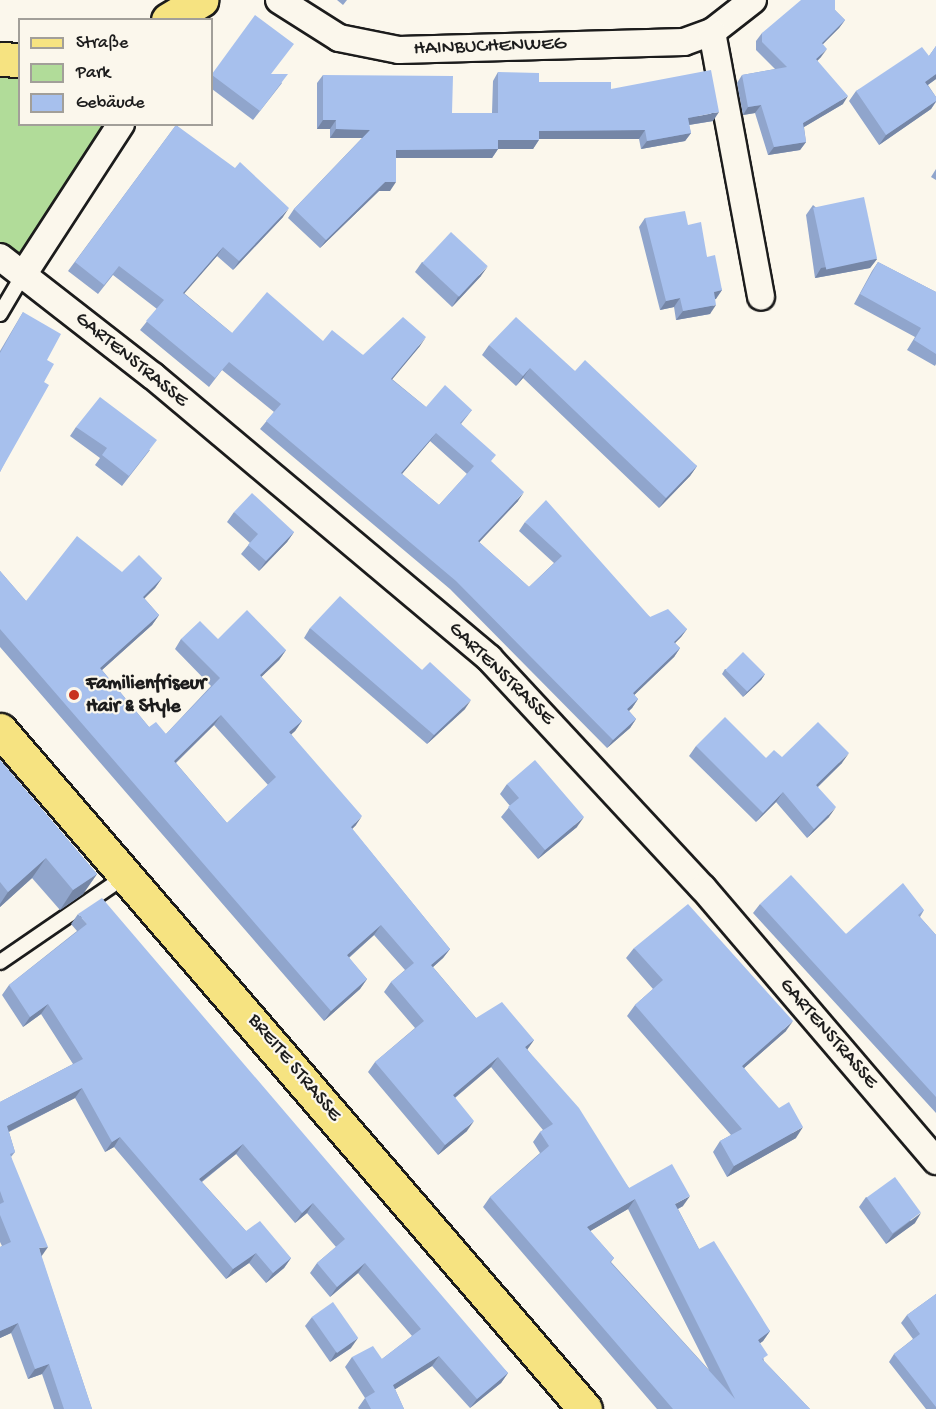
<!DOCTYPE html>
<meta charset="utf-8">
<style>
body{margin:0}
#map{position:relative;width:936px;height:1409px;overflow:hidden;background:#fbf7ec;font-family:"Gochi Hand",sans-serif}
div>[style]{position:absolute}
.green>*{inset:0;background:#b1dc99}
.roads{filter:drop-shadow(2px 0 #1c1c1c) drop-shadow(-2px 0 #1c1c1c) drop-shadow(0 2px #1c1c1c) drop-shadow(0 -2px #1c1c1c)}
.service>*{height:14px;margin:-7px;padding:0 7px;transform-origin:7px;border-radius:7px;background:#fbf7ec}
.minor>*{height:26px;margin:-13px;padding:0 13px;transform-origin:13px;border-radius:13px;background:#fbf7ec}
.primary>*{height:33px;margin:-16.5px;padding:0 16.5px;transform-origin:16.5px;border-radius:16.5px;background:#f6e381}
.wall>*{inset:0;background:#90a5cc}
.shaded-wall>*{inset:0;background:#7586a6}
.building>*{inset:0;background:#a7c0ed;transform-origin:0 0}
.dots>*{width:16px;height:16px;translate:-50% -50%;box-sizing:border-box;border:3px solid #fbf7ec;border-radius:50%}
span{translate:-50% -50%;white-space:nowrap;text-align:center;line-height:1.15;-webkit-text-stroke:4.5px #fbf7ec;paint-order:stroke}
.street-label{font-size:20px;color:#1c1c1c}
.poi-label{font-size:20px;color:#1c1c1c;font-weight:700}
.left{translate:0 -50%;text-align:left}
.legend{position:absolute;left:18px;top:18px;width:195px;height:108px;box-sizing:border-box;background:#fbf7ec;border:2px solid #a29f99;margin:0;padding:8px 10px;list-style:none;font-size:18px;color:#1c1c1c}
.legend li{display:flex;align-items:center;gap:12px;height:30px}
.legend b{width:30px;border:2px solid #a29f99}
</style>
<div id="map">
<div class="green">
<i style="clip-path:polygon(0 64px,19px 65px,20px 124px,114px 125px,24px 261px,0 242px)"></i>
</div>
<div class="roads">
<div class="service">
<i style="left:0;top:314px;width:45px;rotate:-59.5deg"></i>
<i style="left:0;top:962px;width:154px;rotate:-34.4deg"></i>
</div>
<div class="minor">
<i style="left:279px;top:0;width:71px;rotate:32.3deg"></i>
<i style="left:339px;top:38px;width:61px;rotate:11.3deg"></i>
<i style="left:399px;top:50px;width:285px;rotate:-1.6deg"></i>
<i style="left:684px;top:42px;width:30px;rotate:-20deg"></i>
<i style="left:712px;top:32px;width:52px;rotate:-38deg"></i>
<i style="left:712px;top:32px;width:269px;rotate:79.5deg"></i>
<i style="left:0;top:257px;width:194px;rotate:37.9deg"></i>
<i style="left:153px;top:376px;width:439px;rotate:40deg"></i>
<i style="left:489px;top:658px;width:314px;rotate:47.1deg"></i>
<i style="left:703px;top:888px;width:359px;rotate:49.5deg"></i>
<i style="left:23px;top:275px;width:180px;rotate:-57deg"></i>
</div>
<div class="primary">
<i style="left:168px;top:20px;width:39px;rotate:-31deg"></i>
<i style="left:0;top:59px;width:20px;rotate:3deg"></i>
<i style="left:0;top:730px;width:896px;rotate:49.25deg"></i>
</div>
</div>
<div class="wall">
<i style="clip-path:polygon(337px 0,347px 0,343px 5px)"></i>
<i style="clip-path:polygon(835px 10px,845px 20px,839px 28px,823px 44px,821px 57px,817px 61px,843px 104px,804px 127px,806px 142px,800px 150px,768px 155px,755px 113px,743px 115px,737px 83px,742px 75px,775px 69px,756px 50px,756px 41px,762px 33px)"></i>
<i style="clip-path:polygon(936px 46px,936px 79px,928px 85px,936px 97px,936px 102px,931px 109px,879px 145px,849px 101px,856px 91px,929px 56px)"></i>
<i style="clip-path:polygon(498px 72px,539px 82px,611px 89px,713px 121px,689px 125px,691px 133px,685px 141px,641px 149px,639px 139px,539px 139px,533px 149px,498px 149px,492px 158px,396px 158px,390px 191px,379px 191px,320px 248px,288px 218px,294px 209px,362px 138px,330px 138px,330px 129px,317px 129px,317px 83px,323px 75px,452px 113px,492px 113px,493px 81px)"></i>
<i style="clip-path:polygon(212px 74px,272px 74px,282px 83px,253px 120px,212px 89px)"></i>
<i style="clip-path:polygon(evenodd,176px 125px,283px 217px,233px 270px,217px 256px,184px 293px,232px 333px,323px 341px,363px 355px,420px 346px,392px 379px,426px 407px,472px 410px,461px 424px,491px 462px,518px 501px,479px 542px,529px 587px,554px 563px,519px 531px,525px 522px,650px 617px,687px 629px,681px 637px,675px 643px,680px 648px,674px 657px,634px 695px,638px 699px,632px 708px,629px 711px,636px 719px,630px 728px,607px 748px,450px 589px,260px 429px,274px 412px,222px 370px,209px 387px,140px 330px,157px 309px,113px 275px,98px 294px,68px 271px,176px 125px,430px 441px,467px 474px,439px 505px,402px 474px,430px 441px)"></i>
<i style="clip-path:polygon(936px 169px,936px 180px,931px 177px)"></i>
<i style="clip-path:polygon(813px 205px,877px 259px,870px 268px,815px 278px,806px 215px)"></i>
<i style="clip-path:polygon(645px 218px,688px 225px,707px 257px,722px 290px,715px 299px,710px 314px,676px 320px,674px 307px,660px 310px,639px 227px)"></i>
<i style="clip-path:polygon(422px 262px,481px 276px,452px 307px,415px 272px)"></i>
<i style="clip-path:polygon(878px 262px,936px 292px,936px 364px,935px 366px,907px 350px,915px 337px,854px 304px,872px 271px)"></i>
<i style="clip-path:polygon(23px 312px,47px 360px,44px 382px,0 472px,0 351px)"></i>
<i style="clip-path:polygon(489px 345px,575px 371px,697px 466px,690px 476px,659px 508px,523px 378px,516px 386px,482px 355px)"></i>
<i style="clip-path:polygon(76px 427px,150px 450px,122px 486px,95px 465px,100px 458px,70px 436px)"></i>
<i style="clip-path:polygon(234px 512px,294px 532px,287px 542px,259px 571px,241px 554px,250px 543px,227px 522px)"></i>
<i style="clip-path:polygon(evenodd,0 571px,26px 601px,122px 572px,162px 578px,155px 588px,144px 598px,159px 615px,152px 625px,102px 670px,149px 727px,166px 734px,211px 686px,175px 649px,181px 639px,218px 639px,286px 650px,279px 660px,261px 677px,302px 721px,295px 731px,291px 734px,356px 825px,352px 829px,450px 949px,443px 958px,433px 967px,476px 1018px,534px 1040px,527px 1049px,629px 1188px,683px 1206px,678px 1209px,699px 1249px,770px 1331px,763px 1341px,760px 1343px,764px 1361px,810px 1409px,657px 1409px,483px 1207px,490px 1197px,540px 1153px,533px 1142px,540px 1132px,543px 1130px,491px 1067px,455px 1098px,467px 1131px,438px 1155px,368px 1072px,375px 1062px,415px 1028px,384px 992px,391px 982px,405px 970px,374px 935px,349px 958px,367px 979px,360px 989px,324px 1021px,0 647px,0 571px,214px 725px,268px 785px,227px 823px,176px 763px,214px 725px,0 571px,628px 1209px,709px 1370px,611px 1262px,614px 1258px,590px 1231px,628px 1209px)"></i>
<i style="clip-path:polygon(310px 628px,422px 670px,465px 709px,427px 744px,304px 638px)"></i>
<i style="clip-path:polygon(725px 669px,765px 674px,761px 680px,743px 697px,722px 674px)"></i>
<i style="clip-path:polygon(696px 746px,766px 758px,782px 757px,842px 763px,818px 787px,829px 817px,807px 838px,776px 802px,756px 822px,689px 756px)"></i>
<i style="clip-path:polygon(0 760px,97px 874px,83px 894px,60px 910px,32px 878px,0 907px)"></i>
<i style="clip-path:polygon(507px 784px,577px 827px,538px 859px,501px 817px,510px 806px,500px 794px)"></i>
<i style="clip-path:polygon(760px 904px,846px 934px,924px 910px,920px 917px,936px 935px,936px 1113px,753px 913px)"></i>
<i style="clip-path:polygon(78px 914px,508px 1373px,501px 1383px,470px 1408px,432px 1366px,395px 1389px,404px 1409px,359px 1409px,358px 1408px,365px 1398px,345px 1367px,352px 1357px,382px 1359px,412px 1336px,358px 1273px,330px 1297px,310px 1273px,317px 1263px,336px 1247px,307px 1213px,295px 1223px,236px 1154px,202px 1182px,246px 1231px,291px 1258px,284px 1268px,266px 1283px,249px 1263px,226px 1279px,114px 1147px,105px 1152px,75px 1098px,9px 1132px,15px 1152px,11px 1157px,41px 1256px,92px 1409px,54px 1409px,42px 1374px,28px 1379px,11px 1333px,0 1338px,0 1247px,2px 1246px,0 1242px,0 1100px,0 1102px,73px 1064px,41px 1014px,23px 1027px,2px 995px,9px 985px,77px 931px,71px 924px)"></i>
<i style="clip-path:polygon(634px 948px,786px 1031px,744px 1068px,796px 1138px,727px 1177px,713px 1152px,720px 1141px,731px 1135px,627px 1016px,635px 1005px,653px 989px,626px 958px)"></i>
<i style="clip-path:polygon(866px 1197px,915px 1223px,886px 1244px,859px 1207px)"></i>
<i style="clip-path:polygon(936px 1294px,936px 1409px,926px 1409px,889px 1362px,894px 1354px,913px 1339px,901px 1323px,907px 1315px)"></i>
<i style="clip-path:polygon(312px 1317px,351px 1348px,330px 1362px,305px 1326px)"></i>
</div>
<div class="shaded-wall">
<i style="clip-path:polygon(845px 20px,839px 28px,816px 51px,822px 43px)"></i>
<i style="clip-path:polygon(827px 49px,821px 57px,811px 67px,816px 59px)"></i>
<i style="clip-path:polygon(936px 74px,936px 79px,919px 91px,925px 82px)"></i>
<i style="clip-path:polygon(848px 96px,843px 104px,797px 131px,803px 123px)"></i>
<i style="clip-path:polygon(936px 101px,931px 109px,879px 145px,886px 135px)"></i>
<i style="clip-path:polygon(761px 105px,755px 113px,743px 115px,748px 107px)"></i>
<i style="clip-path:polygon(719px 112px,713px 121px,682px 126px,688px 118px)"></i>
<i style="clip-path:polygon(323px 120px,336px 120px,330px 129px,317px 129px)"></i>
<i style="clip-path:polygon(336px 129px,370px 130px,364px 138px,330px 138px)"></i>
<i style="clip-path:polygon(645px 130px,639px 139px,533px 139px,539px 131px)"></i>
<i style="clip-path:polygon(691px 133px,685px 141px,641px 149px,647px 141px)"></i>
<i style="clip-path:polygon(498px 140px,539px 140px,533px 149px,492px 149px)"></i>
<i style="clip-path:polygon(806px 142px,800px 150px,768px 155px,774px 147px)"></i>
<i style="clip-path:polygon(498px 149px,492px 158px,390px 158px,396px 150px)"></i>
<i style="clip-path:polygon(385px 182px,396px 182px,390px 191px,379px 191px,320px 248px,326px 240px)"></i>
<i style="clip-path:polygon(289px 208px,283px 217px,233px 270px,239px 261px)"></i>
<i style="clip-path:polygon(223px 247px,217px 256px,177px 302px,183px 293px)"></i>
<i style="clip-path:polygon(877px 259px,870px 268px,815px 278px,821px 268px)"></i>
<i style="clip-path:polygon(488px 266px,481px 276px,452px 307px,458px 297px)"></i>
<i style="clip-path:polygon(722px 290px,716px 299px,708px 301px,714px 292px)"></i>
<i style="clip-path:polygon(680px 298px,674px 307px,660px 310px,666px 301px)"></i>
<i style="clip-path:polygon(716px 305px,710px 314px,676px 320px,683px 311px)"></i>
<i style="clip-path:polygon(426px 337px,420px 346px,385px 388px,391px 379px)"></i>
<i style="clip-path:polygon(530px 368px,523px 378px,516px 386px,523px 376px)"></i>
<i style="clip-path:polygon(436px 433px,430px 441px,395px 482px,401px 473px)"></i>
<i style="clip-path:polygon(697px 466px,690px 476px,659px 508px,666px 498px)"></i>
<i style="clip-path:polygon(524px 492px,518px 501px,472px 550px,478px 541px)"></i>
<i style="clip-path:polygon(294px 532px,287px 542px,259px 571px,266px 561px)"></i>
<i style="clip-path:polygon(162px 578px,155px 588px,136px 607px,143px 597px)"></i>
<i style="clip-path:polygon(159px 615px,152px 625px,93px 678px,100px 668px)"></i>
<i style="clip-path:polygon(687px 629px,681px 637px,668px 650px,674px 642px)"></i>
<i style="clip-path:polygon(680px 648px,674px 657px,627px 702px,633px 693px)"></i>
<i style="clip-path:polygon(286px 650px,279px 660px,253px 685px,260px 675px)"></i>
<i style="clip-path:polygon(765px 674px,761px 680px,743px 697px,747px 692px)"></i>
<i style="clip-path:polygon(638px 699px,632px 708px,621px 718px,627px 709px)"></i>
<i style="clip-path:polygon(471px 700px,465px 709px,427px 744px,434px 735px)"></i>
<i style="clip-path:polygon(221px 715px,214px 725px,167px 771px,174px 761px)"></i>
<i style="clip-path:polygon(636px 719px,630px 728px,607px 748px,613px 740px)"></i>
<i style="clip-path:polygon(302px 721px,295px 731px,283px 742px,289px 732px)"></i>
<i style="clip-path:polygon(849px 753px,842px 763px,809px 795px,816px 785px)"></i>
<i style="clip-path:polygon(783px 792px,776px 802px,756px 822px,763px 813px)"></i>
<i style="clip-path:polygon(836px 807px,829px 817px,807px 838px,814px 829px)"></i>
<i style="clip-path:polygon(362px 816px,356px 825px,344px 837px,351px 827px)"></i>
<i style="clip-path:polygon(584px 817px,577px 827px,538px 859px,545px 850px)"></i>
<i style="clip-path:polygon(46px 858px,32px 878px,0 907px,0 904px,8px 892px)"></i>
<i style="clip-path:polygon(97px 874px,83px 894px,60px 910px,73px 890px)"></i>
<i style="clip-path:polygon(381px 925px,374px 935px,340px 965px,347px 955px)"></i>
<i style="clip-path:polygon(450px 949px,443px 958px,424px 975px,431px 965px)"></i>
<i style="clip-path:polygon(367px 979px,360px 989px,324px 1021px,331px 1011px)"></i>
<i style="clip-path:polygon(48px 1004px,41px 1014px,23px 1027px,30px 1017px)"></i>
<i style="clip-path:polygon(793px 1021px,786px 1031px,735px 1076px,742px 1066px)"></i>
<i style="clip-path:polygon(534px 1040px,527px 1050px,525px 1047px)"></i>
<i style="clip-path:polygon(498px 1057px,491px 1067px,446px 1105px,453px 1095px)"></i>
<i style="clip-path:polygon(82px 1088px,75px 1098px,0 1136px,7px 1126px)"></i>
<i style="clip-path:polygon(474px 1121px,467px 1131px,438px 1155px,445px 1145px)"></i>
<i style="clip-path:polygon(803px 1127px,796px 1138px,727px 1177px,734px 1166px)"></i>
<i style="clip-path:polygon(120px 1137px,114px 1147px,105px 1152px,112px 1142px)"></i>
<i style="clip-path:polygon(243px 1144px,236px 1154px,192px 1189px,199px 1179px)"></i>
<i style="clip-path:polygon(690px 1196px,683px 1206px,668px 1214px,675px 1204px)"></i>
<i style="clip-path:polygon(635px 1199px,628px 1209px,580px 1237px,587px 1227px)"></i>
<i style="clip-path:polygon(313px 1203px,307px 1213px,295px 1223px,302px 1213px)"></i>
<i style="clip-path:polygon(921px 1213px,915px 1223px,886px 1244px,893px 1234px)"></i>
<i style="clip-path:polygon(48px 1247px,41px 1257px,39px 1248px)"></i>
<i style="clip-path:polygon(256px 1253px,249px 1263px,226px 1279px,233px 1269px)"></i>
<i style="clip-path:polygon(291px 1258px,284px 1268px,266px 1283px,273px 1273px)"></i>
<i style="clip-path:polygon(365px 1263px,358px 1273px,330px 1297px,337px 1287px)"></i>
<i style="clip-path:polygon(18px 1323px,11px 1333px,0 1338px,0 1331px)"></i>
<i style="clip-path:polygon(770px 1331px,763px 1341px,751px 1350px,758px 1340px)"></i>
<i style="clip-path:polygon(358px 1338px,351px 1348px,330px 1362px,336px 1352px)"></i>
<i style="clip-path:polygon(439px 1356px,432px 1366px,386px 1395px,393px 1385px)"></i>
<i style="clip-path:polygon(49px 1364px,42px 1374px,28px 1379px,35px 1369px)"></i>
<i style="clip-path:polygon(508px 1373px,501px 1383px,470px 1408px,477px 1399px)"></i>
</div>
<div class="building">
<i style="clip-path:polygon(801px 0,835px 0,835px 10px,845px 20px,822px 43px,827px 49px,816px 59px,848px 96px,803px 123px,806px 142px,774px 147px,761px 105px,748px 107px,742px 75px,787px 67px,762px 42px,762px 33px)"></i>
<i style="clip-path:polygon(255px 15px,294px 44px,271px 74px,288px 74px,260px 111px,212px 75px,212px 74px)"></i>
<i style="clip-path:polygon(936px 46px,936px 74px,925px 82px,936px 97px,936px 101px,886px 135px,856px 91px,922px 47px,929px 56px)"></i>
<i style="clip-path:polygon(711px 70px,719px 112px,688px 118px,691px 133px,647px 141px,645px 130px,539px 131px,539px 140px,498px 140px,498px 149px,396px 150px,396px 182px,385px 182px,326px 240px,294px 209px,370px 130px,336px 129px,336px 120px,323px 120px,323px 75px,453px 76px,452px 113px,498px 113px,498px 72px,539px 73px,539px 82px,611px 82px,611px 89px)"></i>
<i style="clip-path:polygon(evenodd,176px 125px,235px 168px,240px 162px,289px 208px,239px 261px,223px 247px,183px 293px,232px 333px,267px 292px,323px 341px,332px 330px,363px 355px,403px 317px,426px 337px,391px 379px,426px 407px,445px 385px,472px 410px,460px 423px,496px 455px,491px 461px,524px 492px,478px 541px,529px 587px,562px 556px,525px 522px,546px 500px,650px 617px,668px 609px,687px 629px,674px 642px,680px 648px,633px 693px,638px 699px,627px 709px,636px 719px,613px 740px,456px 581px,266px 421px,281px 404px,229px 362px,215px 378px,146px 321px,164px 300px,119px 266px,104px 285px,75px 262px,176px 125px,436px 433px,474px 466px,439px 505px,401px 473px,436px 433px)"></i>
<i style="left:864px;top:197px;width:63px;height:52px;rotate:78deg"></i>
<i style="clip-path:polygon(685px 211px,688px 225px,701px 222px,707px 257px,715px 255px,722px 290px,714px 292px,716px 305px,683px 311px,680px 298px,666px 301px,645px 218px)"></i>
<i style="left:451px;top:232px;width:50px;height:42px;rotate:43deg"></i>
<i style="clip-path:polygon(878px 262px,936px 292px,936px 354px,914px 340px,921px 328px,860px 294px)"></i>
<i style="clip-path:polygon(23px 312px,61px 334px,47px 360px,54px 364px,44px 382px,49px 385px,0 472px,0 353px)"></i>
<i style="clip-path:polygon(516px 317px,575px 371px,585px 360px,697px 466px,666px 498px,530px 368px,523px 376px,489px 345px)"></i>
<i style="clip-path:polygon(100px 397px,157px 440px,129px 476px,102px 455px,107px 448px,76px 427px)"></i>
<i style="clip-path:polygon(252px 493px,294px 532px,266px 561px,248px 545px,258px 534px,234px 512px)"></i>
<i style="clip-path:polygon(evenodd,77px 536px,122px 572px,139px 555px,162px 578px,143px 597px,159px 615px,100px 668px,149px 727px,156px 722px,166px 734px,220px 678px,181px 639px,200px 621px,218px 639px,247px 610px,286px 650px,260px 675px,302px 721px,289px 732px,362px 816px,351px 827px,450px 949px,431px 965px,476px 1018px,502px 1002px,534px 1040px,525px 1047px,579px 1108px,629px 1188px,672px 1164px,690px 1196px,675px 1204px,699px 1249px,714px 1241px,770px 1331px,758px 1340px,768px 1355px,762px 1359px,810px 1409px,673px 1409px,490px 1197px,549px 1146px,540px 1132px,553px 1124px,498px 1057px,453px 1095px,474px 1121px,445px 1145px,375px 1062px,424px 1021px,391px 982px,414px 963px,381px 925px,347px 955px,367px 979px,331px 1011px,0 629px,0 571px,26px 601px,77px 536px,221px 715px,276px 777px,227px 823px,174px 761px,221px 715px,77px 536px,635px 1199px,735px 1399px,610px 1262px,614px 1258px,587px 1227px,635px 1199px)"></i>
<i style="clip-path:polygon(340px 596px,422px 670px,430px 662px,471px 700px,434px 735px,310px 628px)"></i>
<i style="left:743px;top:652px;width:31px;height:25px;rotate:45deg"></i>
<i style="clip-path:polygon(725px 717px,766px 758px,774px 750px,782px 757px,818px 722px,849px 753px,816px 785px,836px 807px,814px 829px,783px 792px,763px 813px,696px 746px)"></i>
<i style="clip-path:polygon(0 760px,97px 874px,73px 890px,46px 858px,8px 892px,0 882px)"></i>
<i style="clip-path:polygon(535px 760px,584px 817px,545px 850px,508px 807px,519px 798px,507px 784px)"></i>
<i style="clip-path:polygon(791px 875px,846px 934px,903px 883px,924px 910px,918px 915px,936px 935px,936px 1097px,760px 904px)"></i>
<i style="clip-path:polygon(102px 898px,508px 1373px,477px 1399px,439px 1356px,393px 1385px,404px 1409px,371px 1409px,365px 1398px,375px 1392px,352px 1357px,373px 1346px,382px 1359px,421px 1329px,365px 1263px,337px 1287px,317px 1263px,345px 1239px,313px 1203px,302px 1213px,243px 1144px,199px 1179px,246px 1231px,260px 1221px,291px 1258px,273px 1273px,256px 1253px,233px 1269px,120px 1137px,112px 1142px,82px 1088px,7px 1126px,15px 1152px,10px 1154px,48px 1247px,39px 1248px,92px 1409px,64px 1409px,49px 1364px,35px 1369px,18px 1323px,0 1331px,0 1247px,11px 1242px,0 1215px,0 1204px,4px 1202px,0 1191px,0 1100px,0 1102px,83px 1059px,48px 1004px,30px 1017px,9px 985px,87px 924px,78px 914px)"></i>
<i style="clip-path:polygon(688px 904px,793px 1021px,742px 1066px,779px 1108px,789px 1102px,803px 1127px,734px 1166px,720px 1141px,742px 1129px,635px 1005px,663px 980px,634px 948px)"></i>
<i style="left:895px;top:1177px;width:44px;height:35px;rotate:54deg"></i>
<i style="clip-path:polygon(936px 1294px,936px 1407px,894px 1354px,920px 1334px,907px 1315px)"></i>
<i style="left:333px;top:1302px;width:44px;height:26px;rotate:55deg"></i>
</div>
<div class="dots">
<i style="left:74px;top:695px;background:#c8321e"></i>
</div>
<div class="street-label">
<span style="left:490px;top:47px;rotate:-2deg">HAINBUCHENWEG</span>
<span style="left:131px;top:360px;rotate:39deg">GARTENSTRASSE</span>
<span style="left:501px;top:674px;rotate:44deg">GARTENSTRASSE</span>
<span style="left:828px;top:1034px;rotate:49deg">GARTENSTRASSE</span>
<span style="left:294px;top:1068px;rotate:50deg">BREITE STRASSE</span>
</div>
<div class="poi-label">
<span class="left" style="left:86px;top:696px">Familienfriseur<br>Hair &amp; Style</span>
</div>
<ul class="legend">
<li><b style="height:8px;background:#f6e381"></b>Straße</li>
<li><b style="height:16px;background:#b1dc99"></b>Park</li>
<li><b style="height:16px;background:#a7c0ed"></b>Gebäude</li>
</ul>
</div>
